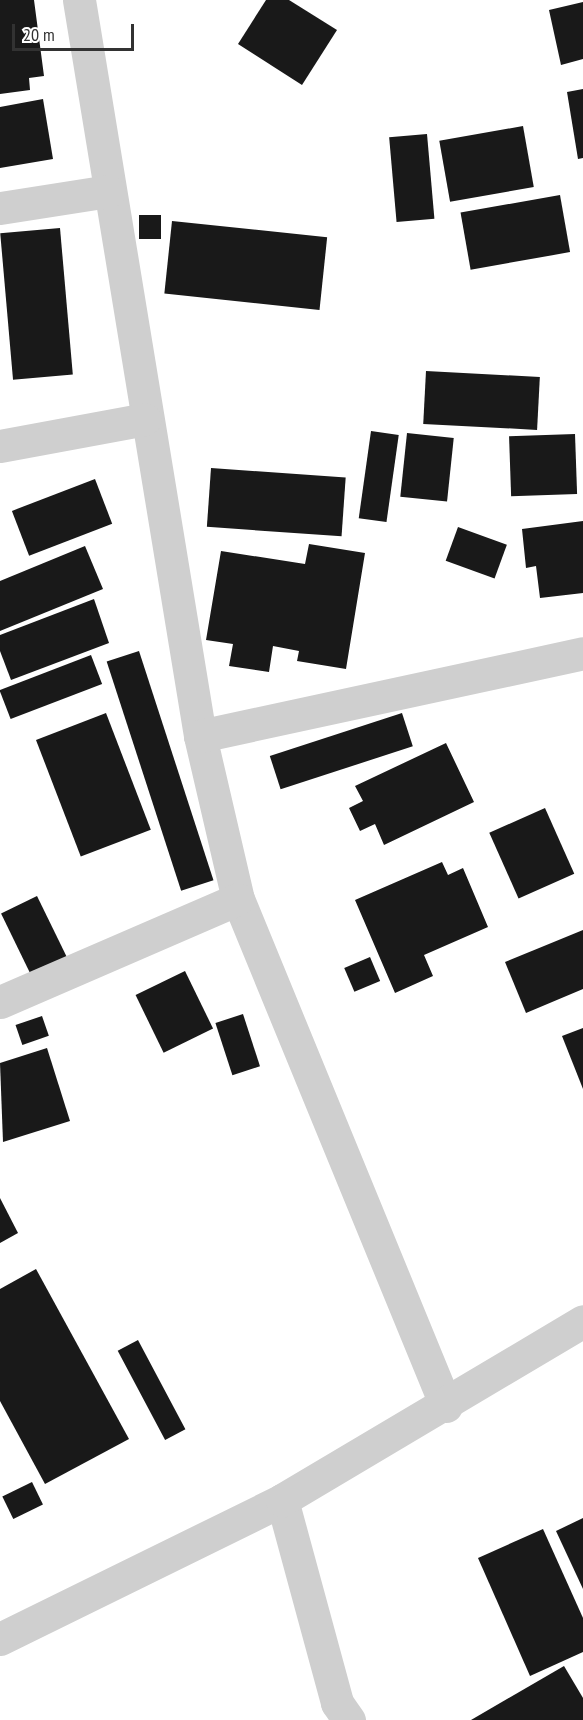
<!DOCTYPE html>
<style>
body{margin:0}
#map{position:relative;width:583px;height:1720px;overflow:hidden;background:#fff;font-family:"PT Sans Narrow",sans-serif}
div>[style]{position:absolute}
.building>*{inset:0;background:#191919;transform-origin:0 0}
.minor>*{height:33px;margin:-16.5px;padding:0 16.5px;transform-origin:16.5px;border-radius:16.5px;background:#cfcfcf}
span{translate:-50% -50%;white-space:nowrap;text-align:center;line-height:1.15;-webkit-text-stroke:6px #fff;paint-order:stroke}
.scale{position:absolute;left:12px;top:24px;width:122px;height:27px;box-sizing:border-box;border:3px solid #323232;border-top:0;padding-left:8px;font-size:18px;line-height:21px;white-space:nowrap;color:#323232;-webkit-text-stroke:4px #fff;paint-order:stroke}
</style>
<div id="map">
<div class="building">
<i style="clip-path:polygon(0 0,34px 0,44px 76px,29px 78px,30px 90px,0 94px)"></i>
<i style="clip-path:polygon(266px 0,289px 0,337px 30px,302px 85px,238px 44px)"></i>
<i style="clip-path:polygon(583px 2px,583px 59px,561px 65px,549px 10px)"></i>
<i style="clip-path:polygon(583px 89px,583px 158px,578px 159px,567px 92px)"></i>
<i style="clip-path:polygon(43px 99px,53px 159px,0 168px,0 107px)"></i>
<i style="left:523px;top:126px;width:62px;height:85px;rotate:80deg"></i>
<i style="left:427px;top:134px;width:85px;height:38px;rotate:85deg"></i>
<i style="left:560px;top:195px;width:58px;height:101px;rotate:80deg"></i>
<i style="left:139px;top:215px;width:22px;height:24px"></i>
<i style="left:172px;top:221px;width:156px;height:73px;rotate:6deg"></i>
<i style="left:60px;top:228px;width:147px;height:60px;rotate:85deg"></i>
<i style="left:426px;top:371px;width:114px;height:53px;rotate:3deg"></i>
<i style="left:371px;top:431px;width:28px;height:88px;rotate:8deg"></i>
<i style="left:407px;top:433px;width:47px;height:64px;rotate:6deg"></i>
<i style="left:575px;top:434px;width:60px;height:66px;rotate:88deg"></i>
<i style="left:211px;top:468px;width:135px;height:59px;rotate:4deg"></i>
<i style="left:95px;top:479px;width:48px;height:89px;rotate:69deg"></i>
<i style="clip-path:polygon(583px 521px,583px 593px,540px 598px,536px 566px,526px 568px,522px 529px)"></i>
<i style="left:458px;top:527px;width:52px;height:36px;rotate:20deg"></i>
<i style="clip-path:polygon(309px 544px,365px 553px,346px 669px,297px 661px,299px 651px,273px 646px,269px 672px,229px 666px,233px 644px,206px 640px,221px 551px,305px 564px)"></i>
<i style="clip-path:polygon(85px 546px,103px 589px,0 631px,0 581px)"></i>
<i style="clip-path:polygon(94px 599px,109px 643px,11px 680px,0 651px,0 635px)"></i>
<i style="left:139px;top:651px;width:241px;height:34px;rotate:72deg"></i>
<i style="left:91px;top:655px;width:31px;height:98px;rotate:69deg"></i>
<i style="left:106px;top:713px;width:125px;height:75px;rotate:69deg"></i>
<i style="left:402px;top:713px;width:35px;height:139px;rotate:72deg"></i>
<i style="clip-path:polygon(446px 743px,474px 802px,384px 845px,375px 824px,360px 831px,349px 808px,363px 801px,355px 786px)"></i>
<i style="left:545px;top:808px;width:72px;height:61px;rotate:66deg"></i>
<i style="clip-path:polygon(442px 862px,448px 875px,463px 868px,488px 927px,424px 955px,433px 976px,395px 993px,355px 900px)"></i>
<i style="left:37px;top:896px;width:68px;height:40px;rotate:64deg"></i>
<i style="clip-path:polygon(583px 930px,583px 989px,526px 1013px,505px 962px)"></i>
<i style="left:370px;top:957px;width:26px;height:28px;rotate:67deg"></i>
<i style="left:185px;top:971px;width:64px;height:55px;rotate:64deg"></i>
<i style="left:243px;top:1014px;width:55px;height:29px;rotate:72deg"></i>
<i style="left:42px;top:1016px;width:21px;height:28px;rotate:71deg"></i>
<i style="clip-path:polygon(583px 1028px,583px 1089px,562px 1036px)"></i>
<i style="clip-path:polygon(47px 1048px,70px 1121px,3px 1142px,0 1063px)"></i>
<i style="clip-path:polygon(0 1198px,18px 1233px,0 1243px)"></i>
<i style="clip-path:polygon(36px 1269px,129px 1439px,45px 1484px,0 1401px,0 1289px)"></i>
<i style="left:138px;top:1340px;width:101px;height:23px;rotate:62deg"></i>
<i style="left:32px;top:1482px;width:25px;height:33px;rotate:64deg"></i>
<i style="clip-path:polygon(583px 1518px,583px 1589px,556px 1531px)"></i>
<i style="clip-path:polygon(543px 1529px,583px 1618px,583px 1652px,530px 1676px,478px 1558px)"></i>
<i style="clip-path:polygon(564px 1666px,583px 1698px,583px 1720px,471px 1720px)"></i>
</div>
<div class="minor">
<i style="left:79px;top:0;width:746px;rotate:80.66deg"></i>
<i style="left:200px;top:736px;width:167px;rotate:76.9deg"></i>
<i style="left:238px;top:899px;width:548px;rotate:67.69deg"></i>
<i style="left:0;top:208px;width:110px;rotate:-8.9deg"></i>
<i style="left:0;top:446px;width:147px;rotate:-10.5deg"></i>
<i style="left:200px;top:736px;width:392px;rotate:-12.2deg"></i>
<i style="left:0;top:1002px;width:259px;rotate:-23.4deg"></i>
<i style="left:282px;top:1500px;width:210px;rotate:74.8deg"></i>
<i style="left:337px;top:1703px;width:21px;rotate:55deg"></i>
<i style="left:0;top:1639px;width:314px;rotate:-26.2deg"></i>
<i style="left:282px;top:1500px;width:350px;rotate:-30.7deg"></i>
</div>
<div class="scale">20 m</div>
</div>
